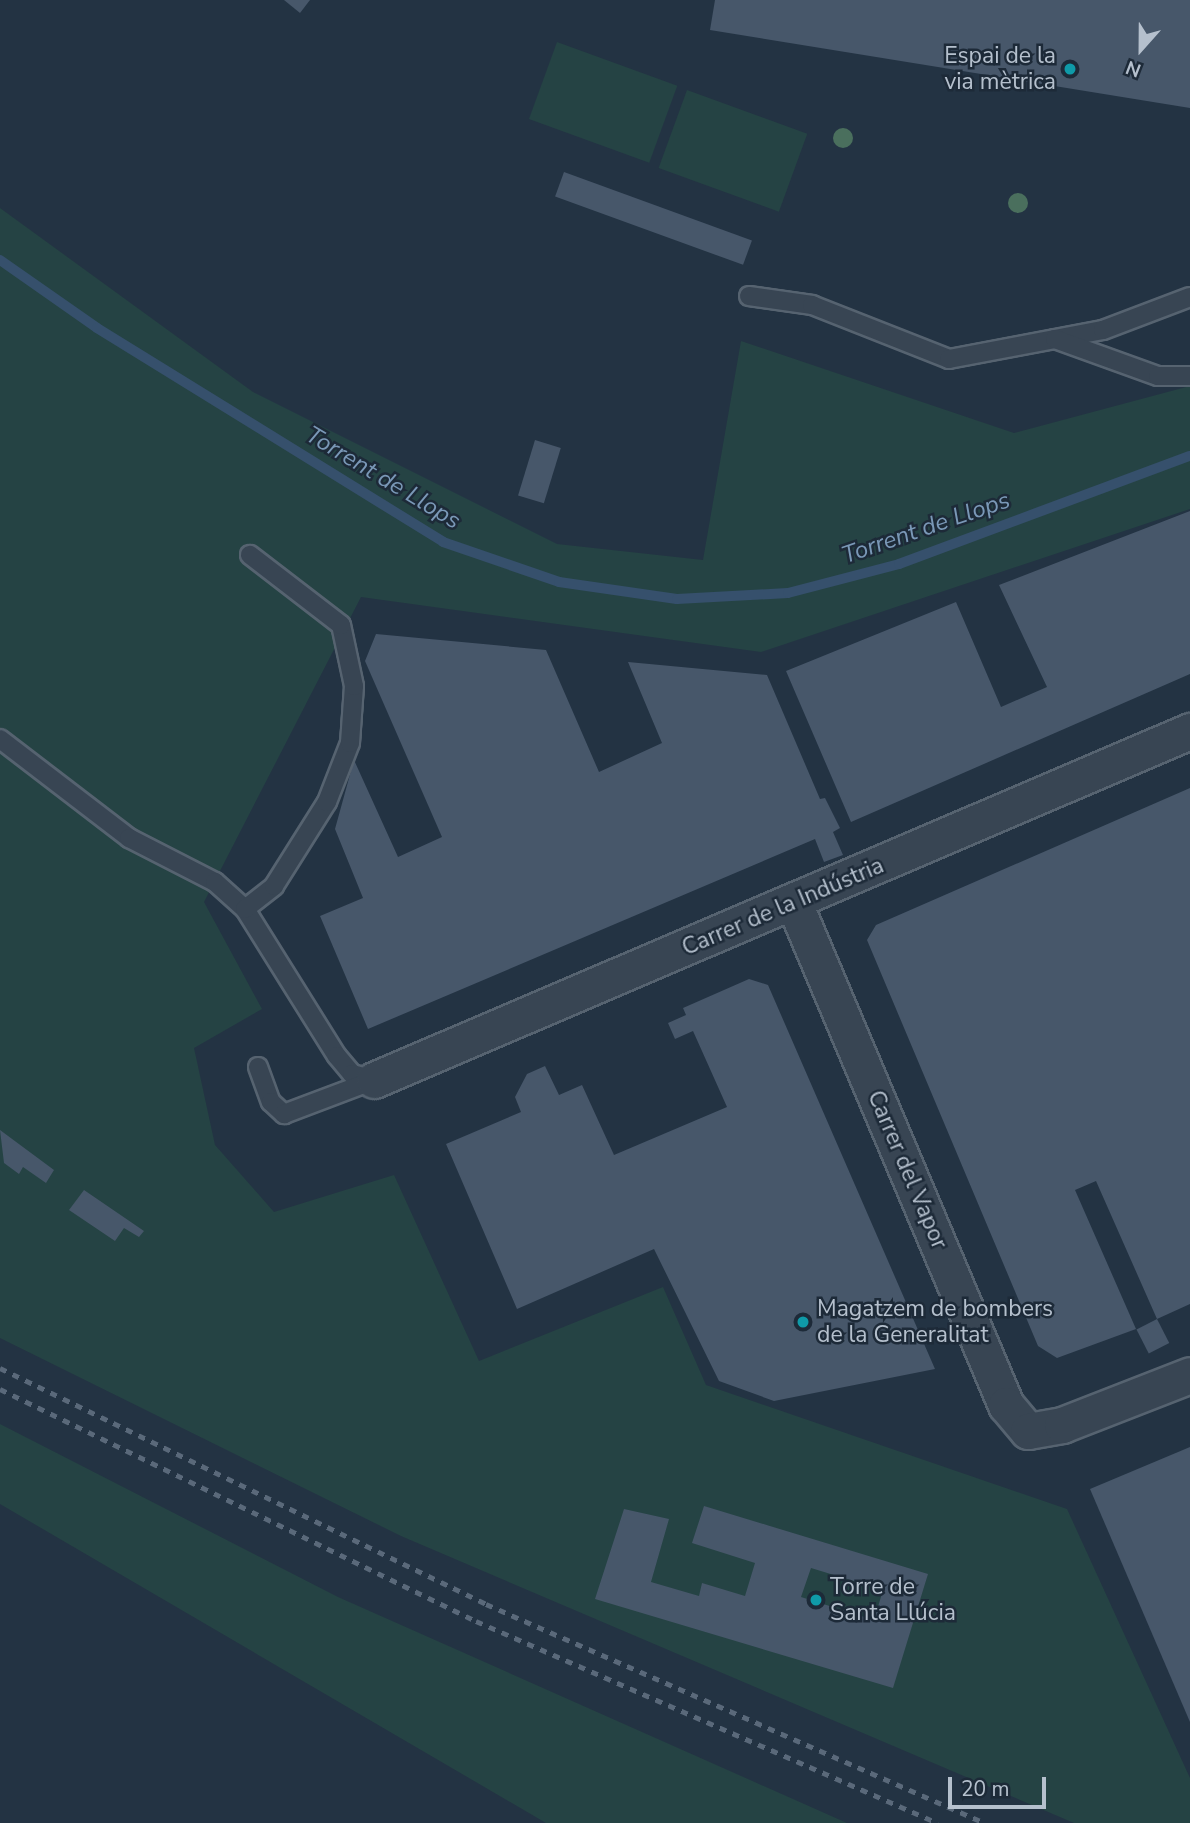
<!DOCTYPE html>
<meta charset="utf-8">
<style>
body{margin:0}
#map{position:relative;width:1190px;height:1823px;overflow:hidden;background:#233343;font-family:"Nunito Sans",sans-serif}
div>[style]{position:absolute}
.green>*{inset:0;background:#254344;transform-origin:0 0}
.stream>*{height:10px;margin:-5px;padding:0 5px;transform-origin:5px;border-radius:5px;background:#36506c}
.building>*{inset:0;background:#47576a;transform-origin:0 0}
.roads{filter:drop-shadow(2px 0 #566370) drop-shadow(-2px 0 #566370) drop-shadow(0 2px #566370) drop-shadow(0 -2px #566370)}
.lane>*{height:18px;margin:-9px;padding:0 9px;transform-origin:9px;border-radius:9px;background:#384553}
.street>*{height:35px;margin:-17.5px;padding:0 17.5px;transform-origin:17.5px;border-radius:17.5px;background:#384553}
.rail>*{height:5px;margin-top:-2.5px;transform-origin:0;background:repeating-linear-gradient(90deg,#5a697a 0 7px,transparent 0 14px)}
.trees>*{width:20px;height:20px;margin:-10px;border-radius:50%;background:#4a6f5d}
.dots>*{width:19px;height:19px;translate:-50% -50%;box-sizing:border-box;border:4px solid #1d2a38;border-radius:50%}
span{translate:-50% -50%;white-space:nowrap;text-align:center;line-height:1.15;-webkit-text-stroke:5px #1d2a38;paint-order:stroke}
.poi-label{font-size:23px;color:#b5c0cd}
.right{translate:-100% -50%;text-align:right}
.left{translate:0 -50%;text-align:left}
.street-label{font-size:23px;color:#b5c0cd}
.water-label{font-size:24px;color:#7a98b7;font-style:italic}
.north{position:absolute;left:1106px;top:14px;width:70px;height:70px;-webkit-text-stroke:5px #1d2a38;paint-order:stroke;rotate:201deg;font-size:19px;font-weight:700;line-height:28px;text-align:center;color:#b5c0cd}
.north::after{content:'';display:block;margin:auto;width:24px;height:32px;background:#b5c0cd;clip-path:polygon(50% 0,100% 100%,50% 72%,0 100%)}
.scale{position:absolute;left:948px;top:1777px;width:98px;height:32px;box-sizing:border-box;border:4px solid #b5c0cd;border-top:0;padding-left:9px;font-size:21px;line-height:24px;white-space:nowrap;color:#b5c0cd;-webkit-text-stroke:5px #1d2a38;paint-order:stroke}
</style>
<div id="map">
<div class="green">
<i style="left:557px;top:42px;width:128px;height:82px;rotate:20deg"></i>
<i style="left:687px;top:90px;width:128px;height:83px;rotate:20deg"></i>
<i style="clip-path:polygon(0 208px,253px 392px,557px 544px,703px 560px,741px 341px,1014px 433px,1190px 386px,1190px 509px,761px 652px,361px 597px,204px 902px,262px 1009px,194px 1048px,215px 1145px,274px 1212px,394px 1175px,479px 1361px,663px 1287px,706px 1385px,1067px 1509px,1190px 1778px,1190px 1823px,1074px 1823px,401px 1536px,0 1338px)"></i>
<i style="clip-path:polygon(0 1424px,338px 1597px,847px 1823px,546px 1823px,0 1504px)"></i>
</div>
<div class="stream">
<i style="left:0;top:260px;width:118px;rotate:35deg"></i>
<i style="left:97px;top:328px;width:407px;rotate:31.7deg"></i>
<i style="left:443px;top:542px;width:123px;rotate:19deg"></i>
<i style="left:559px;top:582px;width:119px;rotate:8.2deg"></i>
<i style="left:677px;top:599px;width:111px;rotate:-3.1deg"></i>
<i style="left:788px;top:593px;width:115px;rotate:-14.6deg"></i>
<i style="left:899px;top:564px;width:310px;rotate:-20.4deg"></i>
</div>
<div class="building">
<i style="clip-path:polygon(284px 0,310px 0,300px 13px)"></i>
<i style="clip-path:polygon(715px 0,1190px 0,1190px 108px,710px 30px)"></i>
<i style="left:564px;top:172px;width:200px;height:26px;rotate:20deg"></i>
<i style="left:535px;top:440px;width:27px;height:58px;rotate:17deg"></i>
<i style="clip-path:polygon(1190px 511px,1190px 674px,851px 822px,786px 671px,956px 602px,1001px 707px,1047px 687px,999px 585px)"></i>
<i style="clip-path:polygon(376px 634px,546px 650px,599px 772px,662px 743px,628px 662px,767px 675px,820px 799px,825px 798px,840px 828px,833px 832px,843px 855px,824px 862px,815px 839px,368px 1029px,320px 916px,363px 898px,335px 829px,354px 760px,398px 857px,442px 837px,365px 661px)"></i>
<i style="clip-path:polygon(1190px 788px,1190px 1304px,1157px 1319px,1096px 1181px,1075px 1190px,1136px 1329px,1057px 1358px,1038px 1346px,867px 940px,876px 925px)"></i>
<i style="clip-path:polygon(749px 979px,768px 985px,935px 1369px,774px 1401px,719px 1381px,654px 1249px,517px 1309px,446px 1144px,521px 1112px,515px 1097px,527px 1074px,545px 1066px,559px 1095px,582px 1085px,614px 1155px,727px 1107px,693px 1031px,675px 1039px,668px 1023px,686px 1015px,683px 1008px)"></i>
<i style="clip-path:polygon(0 1130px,54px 1170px,46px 1183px,23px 1167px,19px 1174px,4px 1163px)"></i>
<i style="clip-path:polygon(84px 1190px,144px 1231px,139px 1237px,124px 1228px,115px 1241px,69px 1210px)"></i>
<i style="left:1157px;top:1319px;width:27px;height:23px;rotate:63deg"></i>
<i style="clip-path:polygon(1190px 1447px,1190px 1722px,1090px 1489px)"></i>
<i style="clip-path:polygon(evenodd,704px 1506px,928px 1574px,893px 1688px,595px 1599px,624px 1509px,669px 1519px,651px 1582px,699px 1596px,702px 1583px,745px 1596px,755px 1563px,692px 1543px,704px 1506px,811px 1568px,883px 1590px,874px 1620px,801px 1597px,811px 1568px)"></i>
</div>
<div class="roads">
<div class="lane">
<i style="left:749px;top:296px;width:64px;rotate:8.1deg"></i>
<i style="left:812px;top:305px;width:147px;rotate:21.5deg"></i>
<i style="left:949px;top:359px;width:157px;rotate:-10.7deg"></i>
<i style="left:1103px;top:330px;width:93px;rotate:-20.8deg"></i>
<i style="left:1055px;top:339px;width:109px;rotate:19.8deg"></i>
<i style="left:1158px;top:376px;width:32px"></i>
<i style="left:0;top:739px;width:163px;rotate:37.5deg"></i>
<i style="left:129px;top:838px;width:97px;rotate:27.1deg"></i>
<i style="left:215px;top:882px;width:40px;rotate:42deg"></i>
<i style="left:245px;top:909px;width:173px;rotate:58deg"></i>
<i style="left:337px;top:1056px;width:23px;rotate:50deg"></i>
<i style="left:352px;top:1074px;width:23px;rotate:15deg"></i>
<i style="left:245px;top:909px;width:37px;rotate:-38deg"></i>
<i style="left:274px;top:886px;width:99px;rotate:-57.8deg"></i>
<i style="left:327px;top:802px;width:63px;rotate:-68.7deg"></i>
<i style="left:350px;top:743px;width:57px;rotate:-86deg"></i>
<i style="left:354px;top:686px;width:62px;rotate:-102deg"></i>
<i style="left:341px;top:625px;width:115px;rotate:-142.4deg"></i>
<i style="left:258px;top:1067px;width:37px;rotate:70deg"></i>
<i style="left:271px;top:1102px;width:18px;rotate:43deg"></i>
<i style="left:284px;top:1114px;width:96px;rotate:-20.7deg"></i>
</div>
<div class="street">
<i style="left:794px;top:903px;width:545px;rotate:67.11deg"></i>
<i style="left:1006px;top:1405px;width:34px;rotate:50deg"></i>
<i style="left:1028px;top:1431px;width:35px;rotate:-10deg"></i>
<i style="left:1062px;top:1425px;width:137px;rotate:-21.3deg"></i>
<i style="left:374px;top:1080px;width:888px;rotate:-23.16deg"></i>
</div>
</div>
<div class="rail">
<i style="left:0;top:1368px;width:540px;rotate:25.9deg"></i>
<i style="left:486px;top:1604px;width:545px;rotate:23.7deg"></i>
<i style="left:0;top:1389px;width:530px;rotate:25.98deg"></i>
<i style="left:476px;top:1621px;width:504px;rotate:23.62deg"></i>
</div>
<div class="trees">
<i style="left:843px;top:138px"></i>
<i style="left:1018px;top:203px"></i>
</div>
<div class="dots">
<i style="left:1070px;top:69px;background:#0f9aa8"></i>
<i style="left:803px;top:1322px;background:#0f9aa8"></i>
<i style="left:816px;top:1600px;background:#0f9aa8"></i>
</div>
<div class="poi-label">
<span class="right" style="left:1056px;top:69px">Espai de la<br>via mètrica</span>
<span class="left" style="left:817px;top:1322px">Magatzem de bombers<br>de la Generalitat</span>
<span class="left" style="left:830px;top:1600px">Torre de<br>Santa Llúcia</span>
</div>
<div class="street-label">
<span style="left:783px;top:907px;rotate:-23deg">Carrer de la Indústria</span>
<span style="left:907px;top:1170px;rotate:67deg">Carrer del Vapor</span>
</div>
<div class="water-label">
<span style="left:383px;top:478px;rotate:31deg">Torrent de Llops</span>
<span style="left:926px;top:528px;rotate:-19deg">Torrent de Llops</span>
</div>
<div class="north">N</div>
<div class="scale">20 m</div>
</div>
